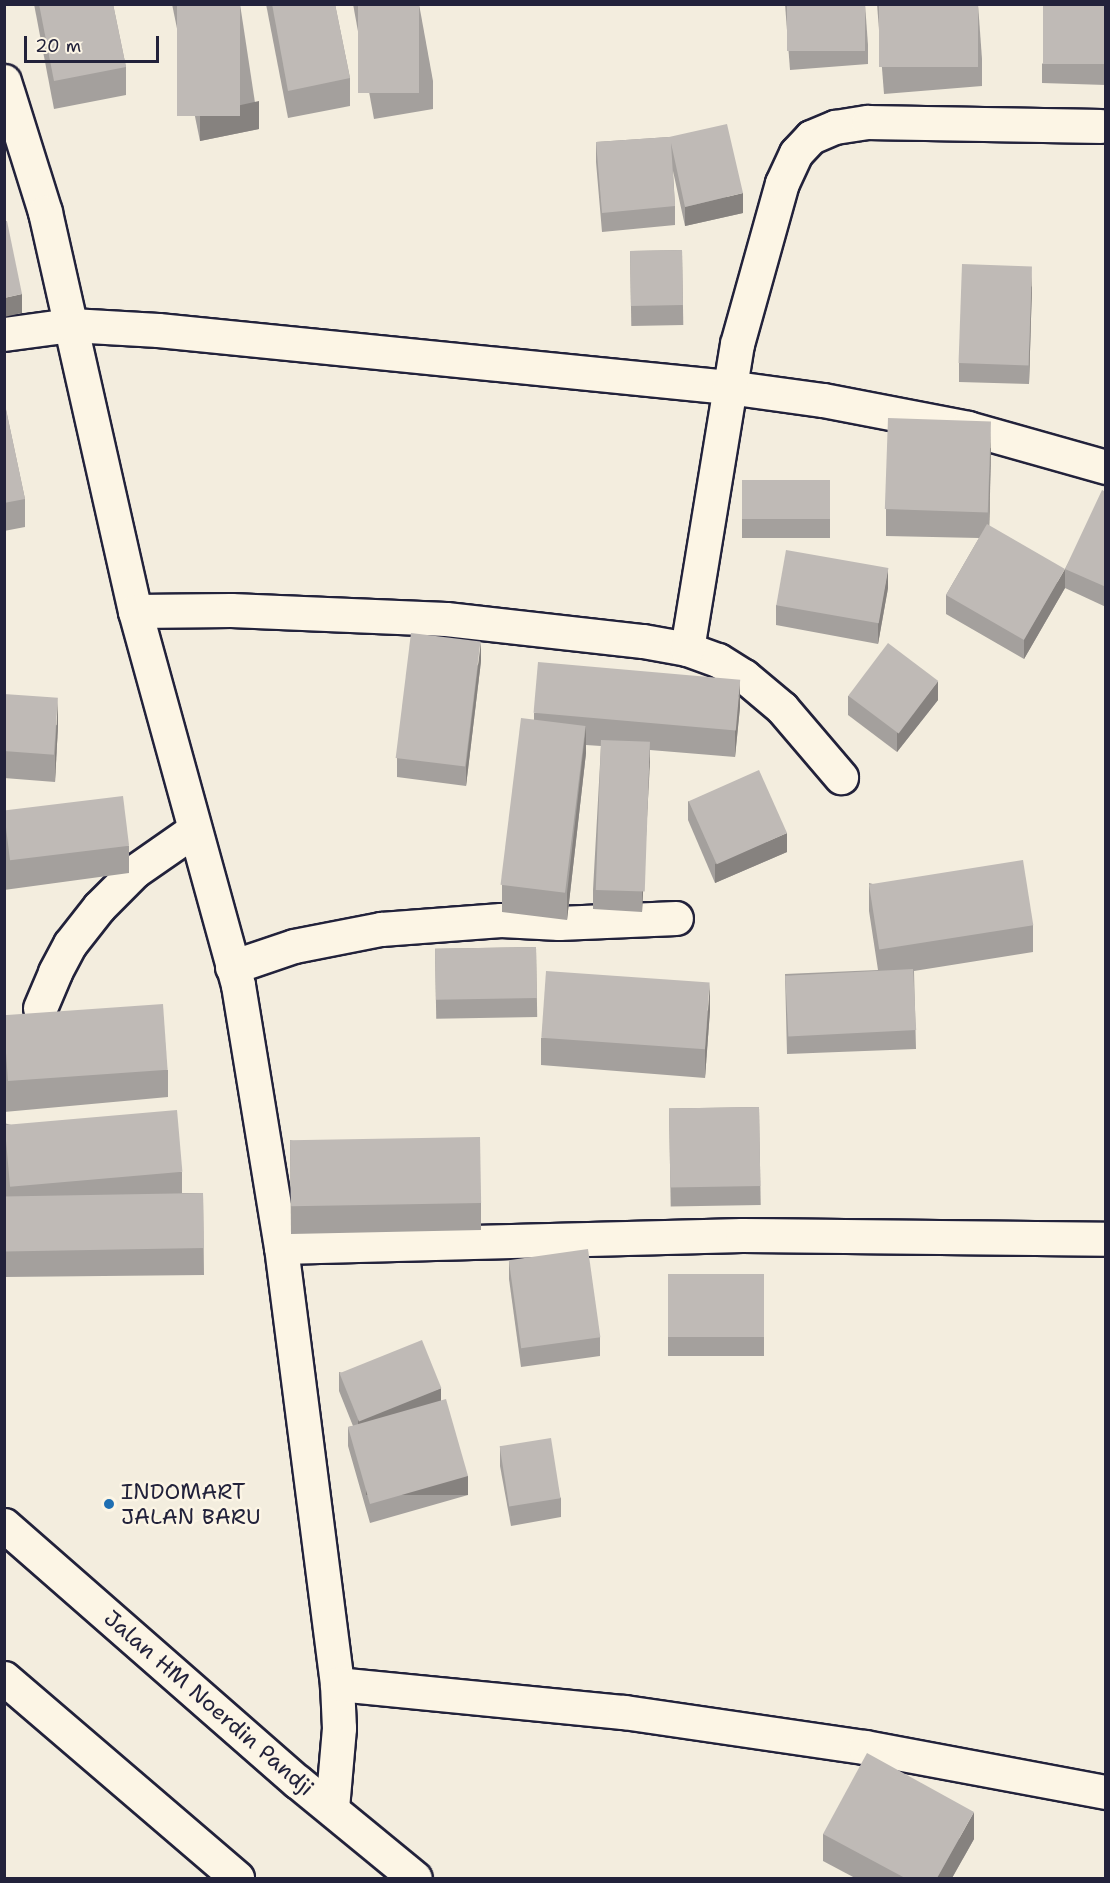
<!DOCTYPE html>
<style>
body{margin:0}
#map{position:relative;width:1110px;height:1883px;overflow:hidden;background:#f3edde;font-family:"Shantell Sans",sans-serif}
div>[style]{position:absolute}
.roads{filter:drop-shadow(2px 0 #22223b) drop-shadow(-2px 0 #22223b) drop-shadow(0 2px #22223b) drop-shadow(0 -2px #22223b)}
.minor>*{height:33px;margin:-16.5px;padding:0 16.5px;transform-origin:16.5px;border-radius:16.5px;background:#fcf5e5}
.primary>*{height:33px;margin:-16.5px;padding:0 16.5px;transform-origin:16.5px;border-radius:16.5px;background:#fcf5e5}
.wall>*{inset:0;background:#a4a09d;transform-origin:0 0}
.shaded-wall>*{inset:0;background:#86827f;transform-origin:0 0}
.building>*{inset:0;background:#bfbab6;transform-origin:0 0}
.dots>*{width:16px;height:16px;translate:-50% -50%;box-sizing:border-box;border:3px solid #fcf5e5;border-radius:50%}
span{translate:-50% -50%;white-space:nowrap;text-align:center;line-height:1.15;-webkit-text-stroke:5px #fcf5e5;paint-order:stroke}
.poi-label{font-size:22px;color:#22223b}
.left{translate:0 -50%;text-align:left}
.street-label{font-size:22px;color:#22223b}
.frame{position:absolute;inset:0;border:6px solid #22223b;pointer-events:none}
.scale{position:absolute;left:24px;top:36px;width:135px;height:27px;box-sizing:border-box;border:3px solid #22223b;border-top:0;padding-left:8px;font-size:18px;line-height:21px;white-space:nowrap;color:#22223b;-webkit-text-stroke:4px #fcf5e5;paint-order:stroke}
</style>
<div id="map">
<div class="roads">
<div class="minor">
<i style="left:4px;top:81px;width:137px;rotate:72.6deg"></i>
<i style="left:45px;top:212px;width:409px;rotate:77.3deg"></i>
<i style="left:135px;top:611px;width:388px;rotate:74.6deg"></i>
<i style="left:238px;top:985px;width:266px;rotate:80.7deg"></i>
<i style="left:281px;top:1247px;width:441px;rotate:82.7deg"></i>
<i style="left:337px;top:1684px;width:44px;rotate:87.4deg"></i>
<i style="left:339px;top:1728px;width:80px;rotate:95deg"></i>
<i style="left:4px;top:334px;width:68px;rotate:-7.7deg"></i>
<i style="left:71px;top:325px;width:87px;rotate:3.3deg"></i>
<i style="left:158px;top:330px;width:573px;rotate:5.71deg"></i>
<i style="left:728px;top:387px;width:96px;rotate:7.8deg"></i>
<i style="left:823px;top:400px;width:148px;rotate:10.9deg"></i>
<i style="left:968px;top:428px;width:143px;rotate:15.8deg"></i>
<i style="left:135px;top:611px;width:96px;rotate:-0.6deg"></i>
<i style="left:231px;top:610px;width:215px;rotate:2.4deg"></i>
<i style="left:446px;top:619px;width:198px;rotate:6.4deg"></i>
<i style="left:643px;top:641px;width:45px;rotate:10.3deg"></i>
<i style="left:687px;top:649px;width:33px;rotate:20deg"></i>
<i style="left:718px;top:660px;width:31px;rotate:32deg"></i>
<i style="left:744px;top:676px;width:50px;rotate:40.1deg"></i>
<i style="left:782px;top:708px;width:91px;rotate:49.5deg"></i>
<i style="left:687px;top:649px;width:309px;rotate:-80.7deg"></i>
<i style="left:737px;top:344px;width:167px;rotate:-74.4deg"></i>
<i style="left:782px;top:183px;width:33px;rotate:-65deg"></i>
<i style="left:796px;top:153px;width:22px;rotate:-47deg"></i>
<i style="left:811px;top:137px;width:26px;rotate:-23deg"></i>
<i style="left:835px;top:127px;width:33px;rotate:-9deg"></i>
<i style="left:868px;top:122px;width:232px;rotate:1deg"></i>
<i style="left:232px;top:967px;width:65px;rotate:-18.7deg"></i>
<i style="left:294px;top:946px;width:89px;rotate:-11.1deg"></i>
<i style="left:381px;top:929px;width:120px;rotate:-4.3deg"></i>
<i style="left:501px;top:920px;width:58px;rotate:3deg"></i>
<i style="left:559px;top:923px;width:117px;rotate:-2.4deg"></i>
<i style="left:40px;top:1008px;width:39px;rotate:-67deg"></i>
<i style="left:55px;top:972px;width:32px;rotate:-62deg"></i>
<i style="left:70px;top:944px;width:47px;rotate:-51.9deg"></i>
<i style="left:99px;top:907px;width:51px;rotate:-45deg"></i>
<i style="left:135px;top:871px;width:72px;rotate:-34.8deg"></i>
<i style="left:281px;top:1247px;width:461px;rotate:-1.5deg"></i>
<i style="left:742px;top:1235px;width:364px;rotate:0.6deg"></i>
<i style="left:337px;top:1684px;width:288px;rotate:5.6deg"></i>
<i style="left:624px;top:1712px;width:244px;rotate:8.3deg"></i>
<i style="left:865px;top:1747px;width:245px;rotate:10.6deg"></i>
</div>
<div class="primary">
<i style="left:4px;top:1525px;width:390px;rotate:41.2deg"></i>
<i style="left:298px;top:1782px;width:151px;rotate:39.4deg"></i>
<i style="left:4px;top:1678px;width:307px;rotate:40.6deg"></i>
</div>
</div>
<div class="wall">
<i style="clip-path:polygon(34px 4px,113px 4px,126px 67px,126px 95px,54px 109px)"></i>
<i style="clip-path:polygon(172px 4px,240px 4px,259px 129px,200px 141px)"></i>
<i style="clip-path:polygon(266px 4px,335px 4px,350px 78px,350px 106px,288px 118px)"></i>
<i style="clip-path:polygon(353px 4px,419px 4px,433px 81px,433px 109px,374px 119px)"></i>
<i style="clip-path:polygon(785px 4px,865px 4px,868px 45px,868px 64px,790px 70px)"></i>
<i style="clip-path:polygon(877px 4px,978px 4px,982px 59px,982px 86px,884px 94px)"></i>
<i style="clip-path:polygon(1106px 4px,1106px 85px,1042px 83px,1042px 64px)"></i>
<i style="clip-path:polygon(669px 137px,743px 213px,685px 226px,673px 171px,675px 206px,675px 225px,602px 232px,596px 162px,596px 142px)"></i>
<i style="left:682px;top:250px;width:75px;height:52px;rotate:89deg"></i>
<i style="clip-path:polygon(1032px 286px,1029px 384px,959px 382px,959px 363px)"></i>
<i style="clip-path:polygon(4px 400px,25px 499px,25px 527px,4px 531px)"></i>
<i style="clip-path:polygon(991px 448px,989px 526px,1065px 588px,1024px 659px,946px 614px,946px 595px,979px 538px,886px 536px,886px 509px)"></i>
<i style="left:742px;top:480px;width:88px;height:58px"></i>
<i style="clip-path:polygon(1106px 492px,1106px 607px,1065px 588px,1065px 569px)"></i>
<i style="clip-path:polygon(888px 588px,878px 644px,776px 625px,776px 605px)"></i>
<i style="clip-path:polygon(481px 661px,466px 786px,397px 777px,397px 758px)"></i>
<i style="clip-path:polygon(4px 694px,58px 726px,55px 782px,4px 778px)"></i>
<i style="clip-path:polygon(848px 696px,938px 700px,897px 752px,848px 715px)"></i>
<i style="clip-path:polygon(740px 707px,735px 757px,650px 750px,642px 912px,593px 909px,593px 890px,601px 746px,586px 745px,586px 753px,567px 920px,502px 912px,502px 885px,534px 719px,534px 713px)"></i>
<i style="clip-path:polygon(688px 801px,787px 852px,715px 883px,688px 820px)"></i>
<i style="clip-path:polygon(4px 811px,129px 846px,129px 873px,4px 890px)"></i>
<i style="clip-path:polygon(869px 883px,1033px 925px,1033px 952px,914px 971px,916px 1049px,787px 1054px,785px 974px,878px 970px,869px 911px)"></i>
<i style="left:536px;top:947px;width:70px;height:101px;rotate:89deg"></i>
<i style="clip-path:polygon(710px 1010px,705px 1078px,541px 1065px,541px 1038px)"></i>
<i style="clip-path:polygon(4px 1017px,168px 1070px,168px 1097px,4px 1112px)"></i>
<i style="left:759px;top:1107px;width:98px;height:90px;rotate:89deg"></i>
<i style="clip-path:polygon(4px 1123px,182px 1172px,182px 1193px,203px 1193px,204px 1275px,4px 1277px)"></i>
<i style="clip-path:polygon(290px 1140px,481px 1203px,481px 1230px,291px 1234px)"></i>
<i style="clip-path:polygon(509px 1260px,600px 1337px,600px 1356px,521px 1367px,509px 1279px)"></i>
<i style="left:668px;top:1274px;width:96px;height:82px"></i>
<i style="clip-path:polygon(339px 1372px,441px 1401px,468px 1495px,370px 1523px,348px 1446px,348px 1427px,353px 1426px,339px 1391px)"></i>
<i style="clip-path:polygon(500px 1446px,561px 1498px,561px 1517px,511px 1526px,500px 1466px)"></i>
<i style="clip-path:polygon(823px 1834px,974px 1839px,952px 1878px,855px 1878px,823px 1861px)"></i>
</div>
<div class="shaded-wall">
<i style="clip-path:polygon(259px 101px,259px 129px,200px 141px,200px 114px)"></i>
<i style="clip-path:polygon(743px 193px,743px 213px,685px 226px,685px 207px)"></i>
<i style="clip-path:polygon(1032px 266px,1032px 286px,1029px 384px,1029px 365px)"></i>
<i style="clip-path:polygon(22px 294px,22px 313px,4px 317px,4px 298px)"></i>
<i style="clip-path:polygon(991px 421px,991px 448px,989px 539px,989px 511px)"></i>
<i style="clip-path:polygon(888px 568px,888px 588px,878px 644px,878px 624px)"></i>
<i style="clip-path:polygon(1065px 569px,1065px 588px,1024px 659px,1024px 639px)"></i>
<i style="clip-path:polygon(481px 641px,481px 661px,466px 786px,466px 766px)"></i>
<i style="clip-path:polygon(740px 680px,740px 707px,735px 757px,735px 730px)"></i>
<i style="clip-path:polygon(938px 681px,938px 700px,897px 752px,897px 733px)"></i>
<i style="clip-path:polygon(58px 698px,58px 726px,55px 782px,55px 754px)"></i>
<i style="clip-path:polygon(586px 726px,586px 753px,567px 920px,567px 893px)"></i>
<i style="clip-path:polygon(650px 742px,650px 762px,642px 912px,642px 892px)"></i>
<i style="clip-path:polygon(787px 833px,787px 852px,715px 883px,715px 864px)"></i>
<i style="clip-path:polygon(710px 983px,710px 1010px,705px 1078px,705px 1050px)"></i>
<i style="clip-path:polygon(441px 1388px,441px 1407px,358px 1439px,358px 1419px)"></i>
<i style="left:468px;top:1476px;width:19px;height:102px;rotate:90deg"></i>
<i style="clip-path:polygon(974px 1812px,974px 1839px,952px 1878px,937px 1878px)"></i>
</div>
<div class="building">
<i style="clip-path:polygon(39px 4px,113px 4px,126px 67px,54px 81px)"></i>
<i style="left:177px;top:4px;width:63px;height:112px"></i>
<i style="clip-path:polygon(272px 4px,335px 4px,350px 78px,288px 91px)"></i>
<i style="left:358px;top:4px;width:61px;height:89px"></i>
<i style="left:787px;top:4px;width:78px;height:47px"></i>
<i style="left:879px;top:4px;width:99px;height:63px"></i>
<i style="left:1043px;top:4px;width:63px;height:60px"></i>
<i style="clip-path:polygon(727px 124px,743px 193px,685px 207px,671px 143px,675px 206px,602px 213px,596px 142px,669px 137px)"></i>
<i style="clip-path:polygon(4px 221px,7px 221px,22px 294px,4px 298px)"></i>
<i style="left:682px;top:250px;width:55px;height:52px;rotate:89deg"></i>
<i style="left:962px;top:264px;width:70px;height:99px;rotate:2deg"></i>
<i style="clip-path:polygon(4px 400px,25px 499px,4px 503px)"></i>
<i style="left:888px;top:418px;width:103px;height:91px;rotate:2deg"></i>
<i style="left:742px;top:480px;width:88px;height:39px"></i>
<i style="clip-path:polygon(1102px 490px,1106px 492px,1106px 587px,1065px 569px)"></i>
<i style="left:987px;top:524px;width:90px;height:82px;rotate:30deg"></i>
<i style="left:786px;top:550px;width:104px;height:56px;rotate:10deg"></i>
<i style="left:411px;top:633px;width:70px;height:126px;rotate:7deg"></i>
<i style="left:888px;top:643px;width:63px;height:66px;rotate:37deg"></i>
<i style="left:538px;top:662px;width:203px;height:51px;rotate:5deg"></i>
<i style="left:4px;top:694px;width:54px;height:57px;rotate:4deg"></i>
<i style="left:521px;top:718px;width:65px;height:168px;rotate:7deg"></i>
<i style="left:601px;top:740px;width:49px;height:150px;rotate:2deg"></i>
<i style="left:759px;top:770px;width:69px;height:77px;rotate:66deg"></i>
<i style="left:123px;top:796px;width:50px;height:120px;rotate:83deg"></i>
<i style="left:1023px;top:860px;width:66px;height:156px;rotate:81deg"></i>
<i style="left:536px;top:947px;width:51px;height:101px;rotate:89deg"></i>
<i style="left:913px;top:969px;width:61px;height:128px;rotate:87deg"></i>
<i style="left:546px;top:971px;width:164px;height:67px;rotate:4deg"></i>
<i style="left:163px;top:1004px;width:66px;height:160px;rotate:86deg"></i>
<i style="left:759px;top:1107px;width:79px;height:90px;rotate:89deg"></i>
<i style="left:177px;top:1110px;width:62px;height:173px;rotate:85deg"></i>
<i style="left:480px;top:1137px;width:66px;height:190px;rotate:89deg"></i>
<i style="left:203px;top:1193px;width:55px;height:199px;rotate:89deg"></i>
<i style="left:588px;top:1249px;width:89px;height:80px;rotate:82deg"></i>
<i style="left:668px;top:1274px;width:96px;height:63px"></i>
<i style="left:422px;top:1340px;width:52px;height:89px;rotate:68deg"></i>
<i style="left:446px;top:1399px;width:80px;height:102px;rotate:74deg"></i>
<i style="left:551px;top:1438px;width:61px;height:52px;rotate:81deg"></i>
<i style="clip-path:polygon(867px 1753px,974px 1812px,937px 1878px,905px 1878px,823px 1834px)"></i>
</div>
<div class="dots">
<i style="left:109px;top:1504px;background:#1f6fb2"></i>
</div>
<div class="poi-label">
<span class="left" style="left:121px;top:1504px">INDOMART<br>JALAN BARU</span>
</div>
<div class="street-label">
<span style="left:209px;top:1703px;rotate:41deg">Jalan HM Noerdin Pandji</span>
</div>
<div class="frame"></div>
<div class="scale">20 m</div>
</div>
